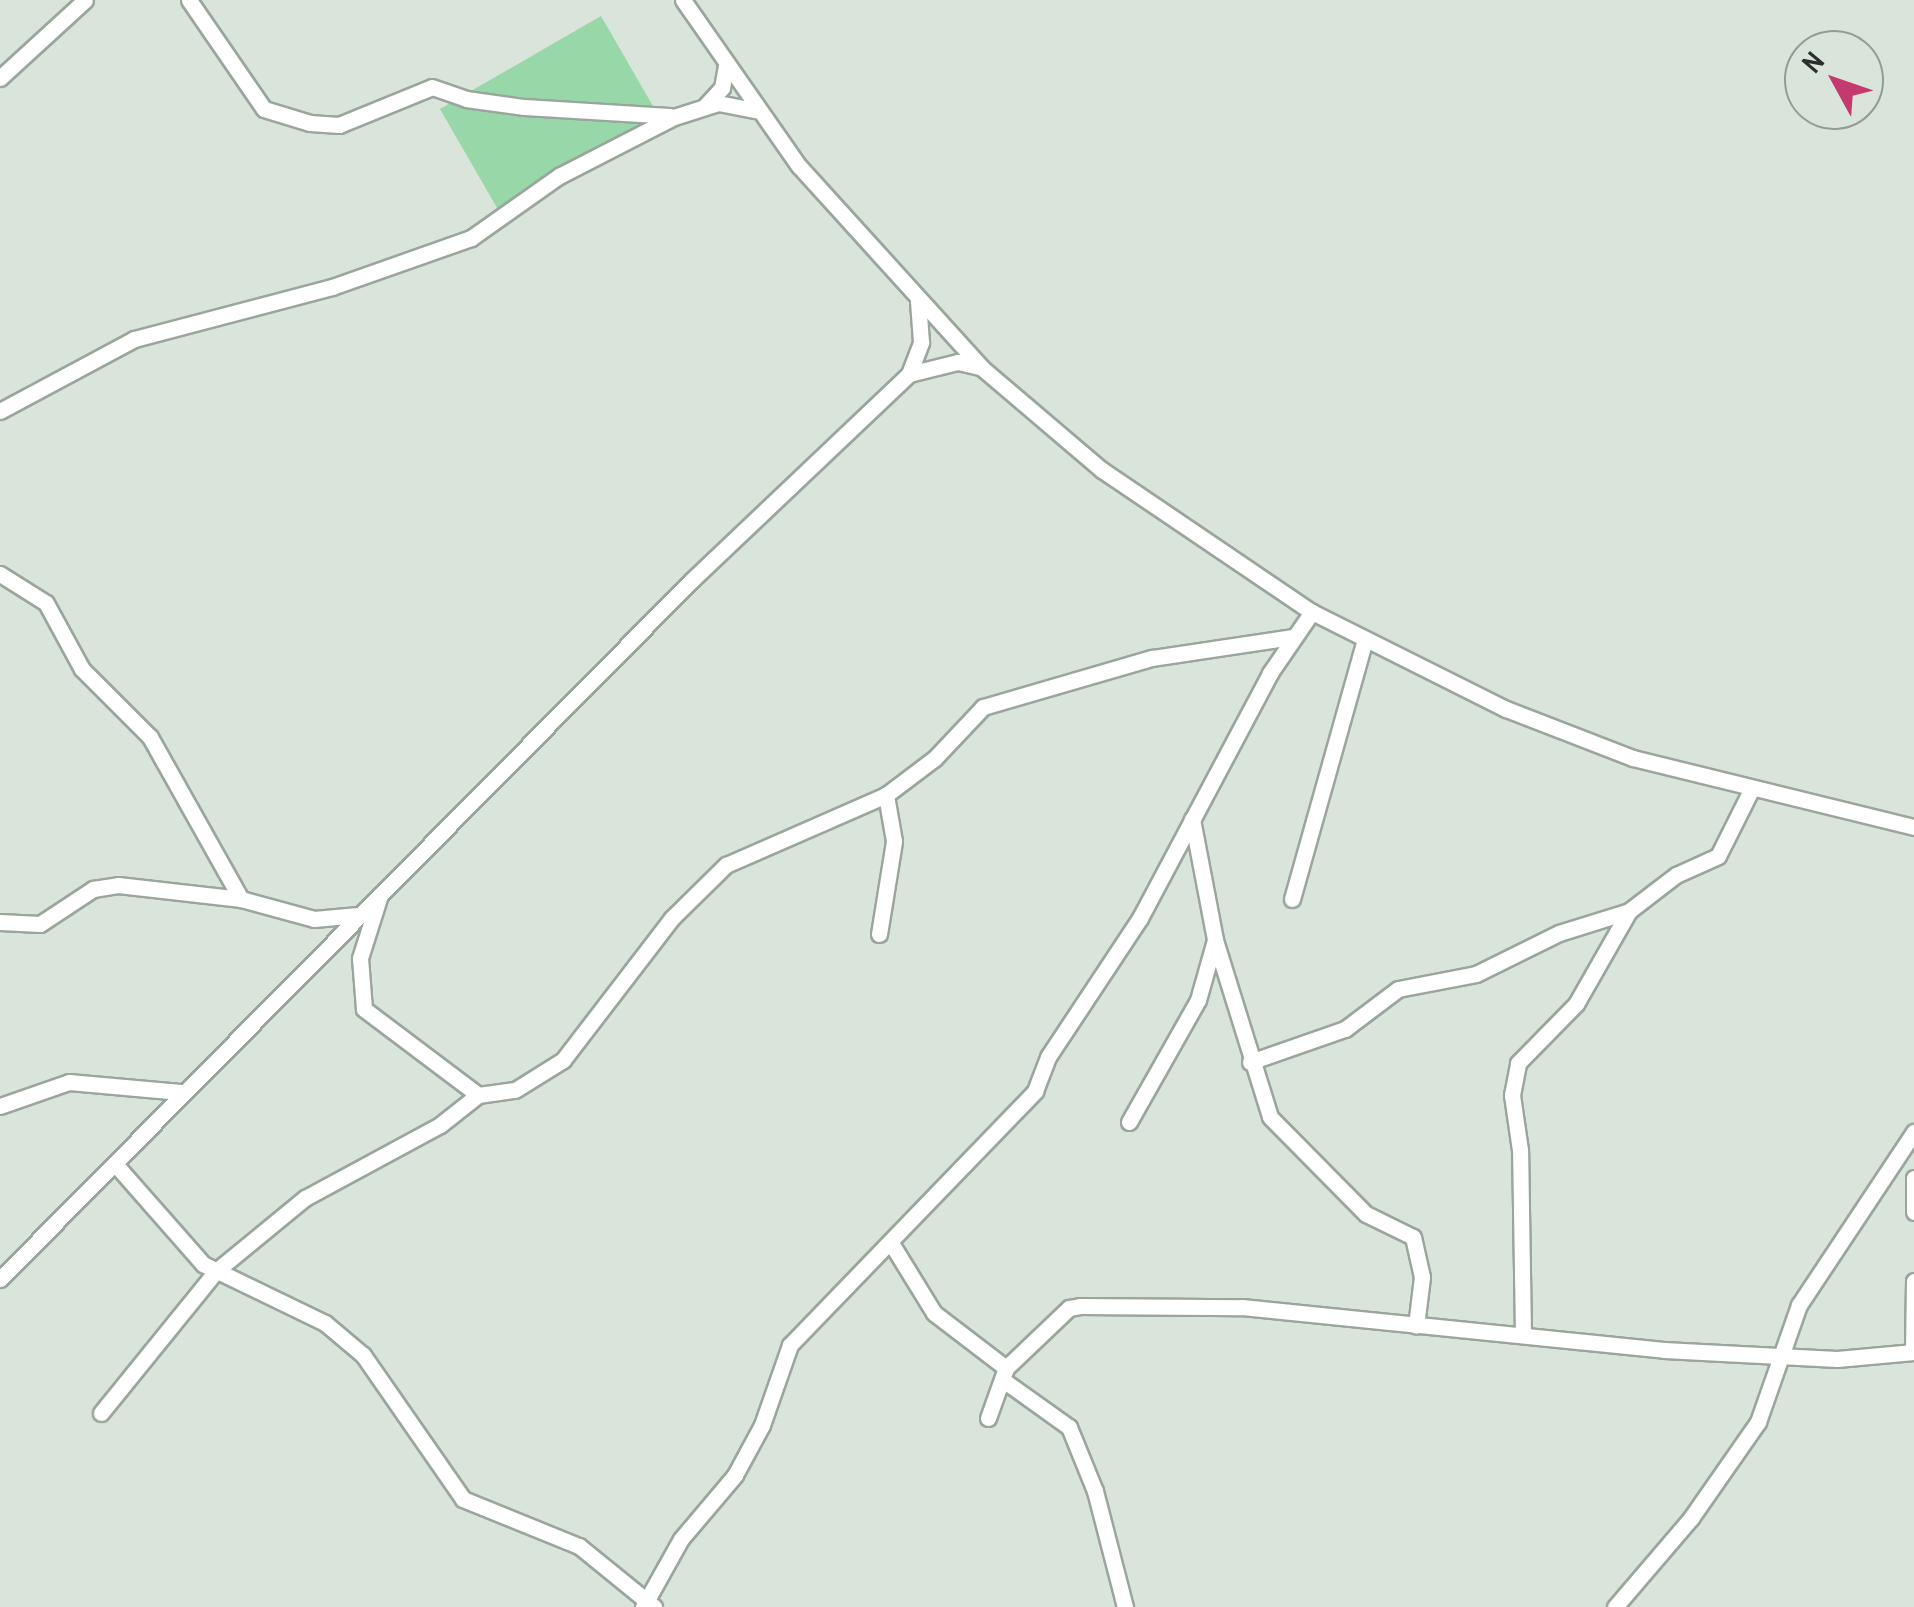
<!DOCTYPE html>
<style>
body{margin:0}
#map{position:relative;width:1914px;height:1607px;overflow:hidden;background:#d9e5db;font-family:"Archivo Narrow",sans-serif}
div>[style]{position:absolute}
.green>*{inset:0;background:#97d7a8;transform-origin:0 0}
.roads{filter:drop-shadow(2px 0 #9aa59c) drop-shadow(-2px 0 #9aa59c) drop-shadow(0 2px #9aa59c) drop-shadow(0 -2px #9aa59c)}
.minor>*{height:15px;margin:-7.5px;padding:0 7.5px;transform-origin:7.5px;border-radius:7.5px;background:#fff}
span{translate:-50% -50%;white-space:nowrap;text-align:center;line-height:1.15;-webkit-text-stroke:10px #d9e5db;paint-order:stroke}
.north{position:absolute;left:1784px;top:30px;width:100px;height:100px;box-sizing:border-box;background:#d9e5db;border:2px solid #939c95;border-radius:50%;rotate:310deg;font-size:28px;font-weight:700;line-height:40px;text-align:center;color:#2b2f2c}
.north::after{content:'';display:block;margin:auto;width:35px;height:45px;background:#c4396e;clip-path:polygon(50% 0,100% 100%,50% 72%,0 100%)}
</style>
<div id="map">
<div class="green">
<i style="left:601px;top:16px;width:121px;height:186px;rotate:60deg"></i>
</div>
<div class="roads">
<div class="minor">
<i style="left:189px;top:0;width:132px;rotate:55.5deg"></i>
<i style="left:264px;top:109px;width:48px;rotate:16.9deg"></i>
<i style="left:310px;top:123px;width:29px;rotate:4deg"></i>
<i style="left:339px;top:125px;width:100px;rotate:-22.2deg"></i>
<i style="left:432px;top:87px;width:36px;rotate:19deg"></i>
<i style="left:466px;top:99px;width:59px;rotate:7.9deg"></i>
<i style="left:524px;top:107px;width:146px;rotate:3.5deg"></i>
<i style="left:683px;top:0;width:203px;rotate:55.1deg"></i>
<i style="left:799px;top:166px;width:273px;rotate:47.8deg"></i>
<i style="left:982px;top:368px;width:157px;rotate:40.4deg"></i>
<i style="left:1102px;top:470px;width:254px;rotate:34.1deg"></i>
<i style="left:1312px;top:612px;width:217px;rotate:26.6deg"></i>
<i style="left:1506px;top:709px;width:136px;rotate:21.1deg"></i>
<i style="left:1633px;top:758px;width:289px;rotate:13.8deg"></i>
<i style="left:0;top:78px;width:115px;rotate:-42.5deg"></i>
<i style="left:705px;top:106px;width:25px;rotate:-47deg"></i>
<i style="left:722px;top:88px;width:22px;rotate:-80deg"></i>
<i style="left:909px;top:374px;width:34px;rotate:-69deg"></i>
<i style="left:921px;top:342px;width:41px;rotate:-94.2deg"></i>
<i style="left:0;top:411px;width:152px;rotate:-28.2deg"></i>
<i style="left:134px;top:339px;width:205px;rotate:-14.7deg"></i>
<i style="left:332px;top:287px;width:147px;rotate:-19.4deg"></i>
<i style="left:471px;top:238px;width:108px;rotate:-35.2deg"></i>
<i style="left:559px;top:176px;width:129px;rotate:-27.2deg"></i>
<i style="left:674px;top:117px;width:46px;rotate:-17.7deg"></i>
<i style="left:718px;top:103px;width:38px;rotate:11deg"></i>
<i style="left:0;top:574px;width:54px;rotate:32.2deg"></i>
<i style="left:46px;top:603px;width:75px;rotate:61.4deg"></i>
<i style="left:82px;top:669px;width:96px;rotate:45deg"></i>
<i style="left:150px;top:737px;width:186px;rotate:60.7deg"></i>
<i style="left:1192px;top:819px;width:123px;rotate:79.2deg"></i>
<i style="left:1215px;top:940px;width:185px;rotate:72.7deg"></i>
<i style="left:1270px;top:1117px;width:136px;rotate:45.3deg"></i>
<i style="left:1366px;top:1214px;width:52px;rotate:26.1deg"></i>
<i style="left:1413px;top:1237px;width:41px;rotate:77.3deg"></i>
<i style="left:1422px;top:1277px;width:49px;rotate:97deg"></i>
<i style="left:380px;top:895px;width:66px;rotate:107.6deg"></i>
<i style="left:360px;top:958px;width:51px;rotate:85.5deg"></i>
<i style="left:364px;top:1009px;width:143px;rotate:37deg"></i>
<i style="left:1292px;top:899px;width:269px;rotate:-74.3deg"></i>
<i style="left:0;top:922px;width:40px;rotate:2.9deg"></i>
<i style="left:40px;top:924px;width:64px;rotate:-33.4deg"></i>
<i style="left:93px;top:889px;width:25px;rotate:-9deg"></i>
<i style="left:118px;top:885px;width:124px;rotate:6.5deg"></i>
<i style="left:241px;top:899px;width:76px;rotate:15.3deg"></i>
<i style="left:314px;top:919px;width:44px;rotate:-5.2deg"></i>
<i style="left:879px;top:934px;width:94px;rotate:-80.8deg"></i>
<i style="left:894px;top:841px;width:47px;rotate:-99.9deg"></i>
<i style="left:1250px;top:1062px;width:101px;rotate:-19.2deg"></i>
<i style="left:1345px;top:1029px;width:66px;rotate:-37deg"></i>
<i style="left:1398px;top:989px;width:79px;rotate:-10.9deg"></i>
<i style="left:1476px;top:974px;width:93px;rotate:-26.3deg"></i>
<i style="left:1559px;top:933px;width:70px;rotate:-17.4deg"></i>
<i style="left:0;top:1106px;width:73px;rotate:-19.2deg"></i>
<i style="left:69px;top:1082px;width:112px;rotate:5.1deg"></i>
<i style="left:1129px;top:1122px;width:140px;rotate:-60.5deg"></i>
<i style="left:1198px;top:1000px;width:62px;rotate:-74.2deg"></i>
<i style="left:116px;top:1165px;width:132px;rotate:48.7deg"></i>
<i style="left:203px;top:1264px;width:136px;rotate:25.8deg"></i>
<i style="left:325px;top:1323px;width:50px;rotate:40.1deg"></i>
<i style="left:363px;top:1355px;width:175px;rotate:55.2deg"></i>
<i style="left:463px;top:1499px;width:125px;rotate:22.1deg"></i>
<i style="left:579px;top:1546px;width:97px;rotate:39.1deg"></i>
<i style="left:1914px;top:1178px;width:34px;rotate:90deg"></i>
<i style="left:891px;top:1243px;width:82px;rotate:58.4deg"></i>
<i style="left:934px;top:1313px;width:91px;rotate:37.4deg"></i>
<i style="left:0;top:1279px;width:984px;rotate:-45.29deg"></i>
<i style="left:692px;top:580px;width:299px;rotate:-43.5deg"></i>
<i style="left:909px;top:374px;width:50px;rotate:-13.8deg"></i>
<i style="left:958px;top:362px;width:22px;rotate:13deg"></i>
<i style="left:1523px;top:1335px;width:185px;rotate:-90.9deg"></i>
<i style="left:1520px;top:1150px;width:56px;rotate:-98.3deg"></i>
<i style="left:1512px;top:1095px;width:33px;rotate:-79deg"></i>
<i style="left:1518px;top:1063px;width:83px;rotate:-45.5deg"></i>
<i style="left:1576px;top:1004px;width:107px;rotate:-60.3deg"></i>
<i style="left:1629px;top:911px;width:59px;rotate:-37.5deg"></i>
<i style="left:1676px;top:875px;width:46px;rotate:-24.3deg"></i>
<i style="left:1718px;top:856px;width:76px;rotate:-63.4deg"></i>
<i style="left:1913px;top:1352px;width:71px;rotate:-89.2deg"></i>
<i style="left:1003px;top:1380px;width:81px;rotate:35.5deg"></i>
<i style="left:1069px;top:1427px;width:69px;rotate:67.9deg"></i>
<i style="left:1095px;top:1491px;width:120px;rotate:75.5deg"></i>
<i style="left:101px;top:1413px;width:183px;rotate:-51deg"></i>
<i style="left:216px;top:1271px;width:115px;rotate:-39.4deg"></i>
<i style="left:305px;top:1198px;width:153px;rotate:-28.4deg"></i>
<i style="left:440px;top:1125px;width:48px;rotate:-38.3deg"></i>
<i style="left:478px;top:1095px;width:37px;rotate:-8deg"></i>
<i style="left:515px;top:1090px;width:57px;rotate:-32deg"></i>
<i style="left:563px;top:1060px;width:179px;rotate:-52.5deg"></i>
<i style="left:672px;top:918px;width:76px;rotate:-44.5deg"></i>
<i style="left:726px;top:865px;width:175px;rotate:-23.6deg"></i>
<i style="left:886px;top:795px;width:61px;rotate:-37.1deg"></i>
<i style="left:935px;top:758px;width:70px;rotate:-46.7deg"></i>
<i style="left:983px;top:707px;width:176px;rotate:-16.2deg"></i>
<i style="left:1152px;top:658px;width:142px;rotate:-8.5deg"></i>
<i style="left:988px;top:1418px;width:53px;rotate:-70.2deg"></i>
<i style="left:1006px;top:1368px;width:87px;rotate:-43.6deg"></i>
<i style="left:1069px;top:1308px;width:11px;rotate:-10deg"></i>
<i style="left:1080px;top:1306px;width:162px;rotate:0.4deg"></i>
<i style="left:1242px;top:1307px;width:424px;rotate:5.8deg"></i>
<i style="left:1664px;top:1350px;width:173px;rotate:3deg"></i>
<i style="left:1837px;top:1359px;width:77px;rotate:-5.2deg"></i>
<i style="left:643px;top:1607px;width:78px;rotate:-60.8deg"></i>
<i style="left:681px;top:1539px;width:84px;rotate:-49.8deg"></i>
<i style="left:735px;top:1475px;width:57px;rotate:-61.6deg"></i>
<i style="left:762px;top:1425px;width:85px;rotate:-70.7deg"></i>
<i style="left:790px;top:1345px;width:353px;rotate:-46deg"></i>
<i style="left:1035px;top:1091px;width:36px;rotate:-69deg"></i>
<i style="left:1048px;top:1057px;width:167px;rotate:-56.5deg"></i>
<i style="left:1140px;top:918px;width:277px;rotate:-62deg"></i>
<i style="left:1270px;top:673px;width:74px;rotate:-55.5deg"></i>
<i style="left:1615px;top:1607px;width:117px;rotate:-49.5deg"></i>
<i style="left:1691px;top:1518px;width:117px;rotate:-55.1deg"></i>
<i style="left:1758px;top:1422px;width:124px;rotate:-70.7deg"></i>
<i style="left:1799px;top:1305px;width:208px;rotate:-56.4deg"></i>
</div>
</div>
<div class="north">N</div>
</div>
